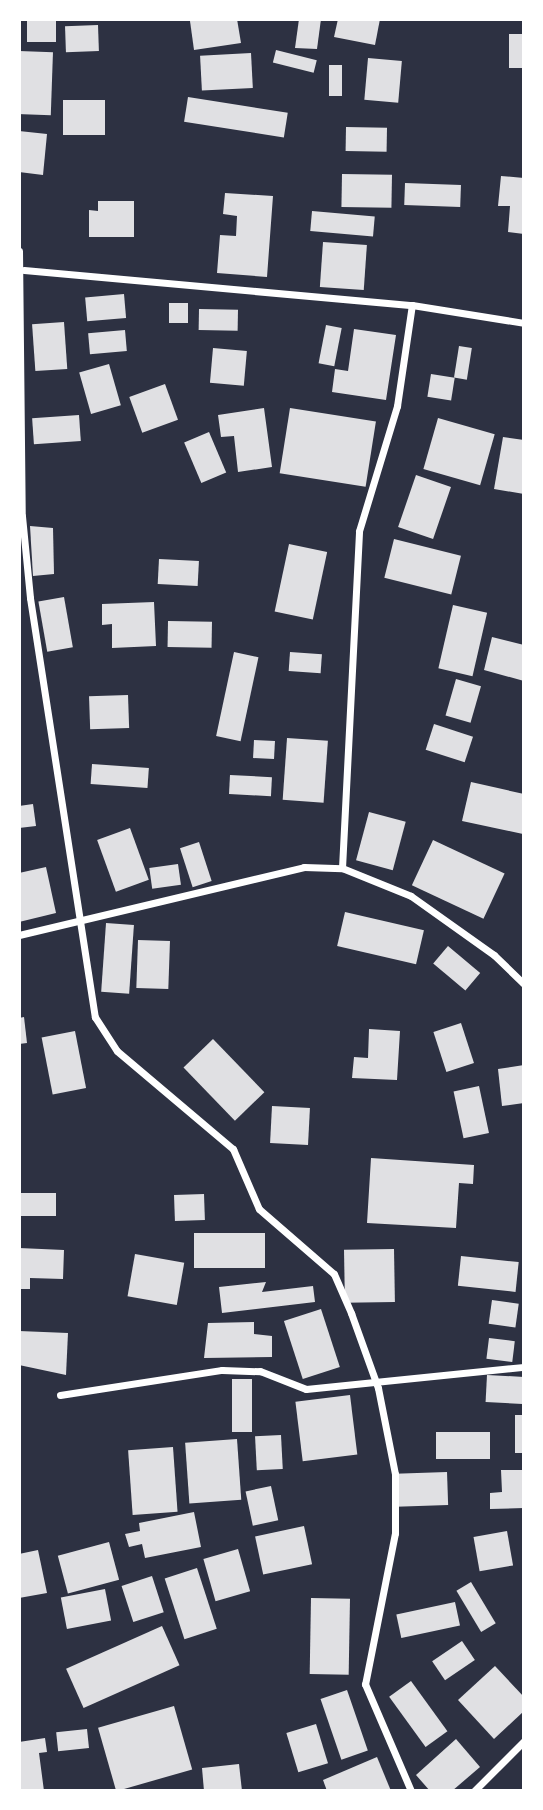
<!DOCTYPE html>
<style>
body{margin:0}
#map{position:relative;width:543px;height:1810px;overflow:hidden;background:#2d3142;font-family:"Source Sans 3",sans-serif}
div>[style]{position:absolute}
.building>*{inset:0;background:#e0e0e3;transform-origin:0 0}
.minor>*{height:7px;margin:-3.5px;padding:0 3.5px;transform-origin:3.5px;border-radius:3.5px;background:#fff}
span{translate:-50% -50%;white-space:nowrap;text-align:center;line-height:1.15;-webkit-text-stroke:5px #fff;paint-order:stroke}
.frame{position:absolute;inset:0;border:21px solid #fff;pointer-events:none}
</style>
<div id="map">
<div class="building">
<i style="left:27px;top:19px;width:29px;height:23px"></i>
<i style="clip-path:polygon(237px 19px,241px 43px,194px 50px,190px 21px)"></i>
<i style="clip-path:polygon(299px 19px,321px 19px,317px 49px,295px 48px)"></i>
<i style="clip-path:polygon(338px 19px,380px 19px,375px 45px,334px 37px)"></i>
<i style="left:98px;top:25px;width:26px;height:33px;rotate:88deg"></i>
<i style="left:509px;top:34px;width:15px;height:34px"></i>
<i style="left:276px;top:50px;width:42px;height:13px;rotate:14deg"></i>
<i style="left:19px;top:51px;width:34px;height:63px;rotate:2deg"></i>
<i style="left:251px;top:53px;width:35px;height:51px;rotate:87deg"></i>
<i style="left:368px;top:58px;width:34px;height:42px;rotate:5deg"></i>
<i style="left:329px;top:65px;width:13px;height:31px"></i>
<i style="left:188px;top:97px;width:101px;height:25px;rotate:9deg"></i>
<i style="left:105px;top:100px;width:35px;height:42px;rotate:90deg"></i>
<i style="left:346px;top:127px;width:41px;height:24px;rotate:1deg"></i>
<i style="clip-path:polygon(19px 131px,47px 134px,43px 175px,19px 172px)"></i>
<i style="left:342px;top:174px;width:50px;height:33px;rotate:1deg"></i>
<i style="clip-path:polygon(501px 176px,524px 178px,524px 234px,508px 232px,510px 206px,498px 206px)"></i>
<i style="left:405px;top:183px;width:56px;height:22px;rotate:2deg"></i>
<i style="clip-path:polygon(225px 193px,273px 196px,267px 277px,217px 273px,220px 235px,236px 236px,237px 216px,223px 214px)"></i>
<i style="clip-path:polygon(98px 201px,134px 201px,134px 237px,89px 237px,89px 210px,98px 211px)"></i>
<i style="left:312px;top:211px;width:63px;height:20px;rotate:5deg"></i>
<i style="left:323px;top:242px;width:44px;height:45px;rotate:4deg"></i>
<i style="left:124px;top:294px;width:24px;height:39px;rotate:85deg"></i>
<i style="left:188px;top:303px;width:20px;height:19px;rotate:90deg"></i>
<i style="left:199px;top:309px;width:39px;height:21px;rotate:1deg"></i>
<i style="left:64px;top:322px;width:47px;height:32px;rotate:86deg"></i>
<i style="left:326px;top:325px;width:16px;height:39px;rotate:11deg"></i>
<i style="clip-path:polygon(354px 329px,396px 335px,386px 400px,332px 392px,335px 369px,348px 371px)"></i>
<i style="left:125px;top:330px;width:21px;height:37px;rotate:85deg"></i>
<i style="left:459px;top:346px;width:13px;height:32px;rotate:9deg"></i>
<i style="left:213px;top:348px;width:34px;height:35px;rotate:5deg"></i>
<i style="left:109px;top:364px;width:43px;height:31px;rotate:74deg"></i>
<i style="left:431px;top:374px;width:24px;height:23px;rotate:9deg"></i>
<i style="left:165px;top:384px;width:38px;height:38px;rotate:70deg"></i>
<i style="clip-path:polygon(264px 408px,272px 467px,238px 472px,234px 436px,221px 437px,218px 415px)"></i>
<i style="left:290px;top:408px;width:87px;height:66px;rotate:9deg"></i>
<i style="left:79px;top:415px;width:26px;height:47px;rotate:86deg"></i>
<i style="left:438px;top:418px;width:59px;height:53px;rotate:16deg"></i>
<i style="left:209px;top:432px;width:44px;height:27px;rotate:67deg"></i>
<i style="clip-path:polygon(503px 437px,524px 440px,524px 494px,494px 489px)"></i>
<i style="left:416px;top:475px;width:37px;height:55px;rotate:19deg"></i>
<i style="clip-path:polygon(30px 526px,53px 528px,54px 574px,33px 576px)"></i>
<i style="left:394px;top:539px;width:69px;height:40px;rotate:14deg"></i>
<i style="left:289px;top:544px;width:39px;height:69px;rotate:12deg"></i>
<i style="left:159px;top:559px;width:40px;height:25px;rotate:3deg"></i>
<i style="left:64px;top:597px;width:51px;height:26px;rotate:80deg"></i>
<i style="clip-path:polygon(154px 602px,156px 646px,112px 648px,112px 624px,102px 625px,102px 604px)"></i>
<i style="left:453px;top:605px;width:35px;height:65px;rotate:13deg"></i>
<i style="left:168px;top:621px;width:44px;height:26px;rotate:1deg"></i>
<i style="clip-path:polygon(492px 637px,524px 645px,524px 681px,484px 670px)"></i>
<i style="left:234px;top:652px;width:25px;height:86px;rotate:12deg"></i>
<i style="left:290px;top:652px;width:32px;height:19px;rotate:4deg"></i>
<i style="left:456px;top:679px;width:26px;height:38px;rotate:16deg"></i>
<i style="left:128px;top:695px;width:33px;height:39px;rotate:88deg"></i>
<i style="left:434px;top:724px;width:41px;height:27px;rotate:18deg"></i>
<i style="left:287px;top:738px;width:41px;height:62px;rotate:4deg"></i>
<i style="left:254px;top:740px;width:21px;height:18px;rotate:3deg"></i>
<i style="left:92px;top:764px;width:57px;height:20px;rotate:4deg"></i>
<i style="left:230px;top:775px;width:42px;height:19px;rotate:3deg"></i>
<i style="clip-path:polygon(471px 782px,524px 794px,523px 834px,462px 821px)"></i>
<i style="clip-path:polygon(33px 804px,36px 826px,19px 828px,19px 806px)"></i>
<i style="left:369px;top:812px;width:38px;height:50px;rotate:15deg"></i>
<i style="left:130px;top:828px;width:55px;height:35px;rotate:70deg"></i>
<i style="left:433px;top:840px;width:79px;height:50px;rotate:25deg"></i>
<i style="left:199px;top:842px;width:41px;height:20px;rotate:72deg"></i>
<i style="left:178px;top:864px;width:21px;height:29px;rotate:82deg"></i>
<i style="clip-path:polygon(46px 867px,56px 913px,19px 922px,19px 873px)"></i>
<i style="left:345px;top:912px;width:81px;height:35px;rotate:13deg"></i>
<i style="left:106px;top:923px;width:28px;height:69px;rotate:4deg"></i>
<i style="left:138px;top:940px;width:32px;height:48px;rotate:2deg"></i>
<i style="left:448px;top:946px;width:42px;height:23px;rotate:40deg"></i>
<i style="clip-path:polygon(24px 1017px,27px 1043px,19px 1044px,19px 1018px)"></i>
<i style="left:461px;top:1023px;width:42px;height:29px;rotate:72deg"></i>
<i style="clip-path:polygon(369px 1029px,400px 1031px,397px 1080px,352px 1078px,354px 1057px,368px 1058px)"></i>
<i style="left:75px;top:1031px;width:58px;height:34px;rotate:79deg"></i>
<i style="left:213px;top:1039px;width:74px;height:41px;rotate:46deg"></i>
<i style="clip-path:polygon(524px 1065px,524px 1103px,502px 1106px,498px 1069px)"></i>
<i style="left:479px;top:1086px;width:48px;height:26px;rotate:78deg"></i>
<i style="left:272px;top:1106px;width:38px;height:37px;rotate:3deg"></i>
<i style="clip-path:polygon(371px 1158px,474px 1165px,473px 1184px,459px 1183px,456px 1228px,367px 1223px)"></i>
<i style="left:19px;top:1193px;width:37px;height:23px"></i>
<i style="left:204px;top:1194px;width:26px;height:30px;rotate:88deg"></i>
<i style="left:265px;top:1233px;width:35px;height:71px;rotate:90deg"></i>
<i style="clip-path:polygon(19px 1248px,64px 1250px,63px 1279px,30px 1278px,30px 1289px,19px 1289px)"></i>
<i style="left:394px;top:1249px;width:53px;height:50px;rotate:89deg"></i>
<i style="left:135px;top:1254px;width:50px;height:43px;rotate:10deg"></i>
<i style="left:461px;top:1256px;width:58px;height:30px;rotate:6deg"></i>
<i style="clip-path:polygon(266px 1282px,262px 1292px,313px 1286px,315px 1302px,222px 1313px,219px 1287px)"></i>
<i style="left:492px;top:1300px;width:27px;height:24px;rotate:8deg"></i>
<i style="left:321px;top:1309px;width:61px;height:39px;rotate:72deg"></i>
<i style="clip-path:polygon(254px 1322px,254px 1334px,272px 1336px,272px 1357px,204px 1358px,208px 1323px)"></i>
<i style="clip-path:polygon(19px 1331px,68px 1333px,66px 1375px,19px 1365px)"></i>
<i style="left:489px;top:1338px;width:26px;height:21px;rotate:7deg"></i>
<i style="left:487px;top:1375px;width:37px;height:27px;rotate:3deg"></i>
<i style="left:232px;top:1379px;width:20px;height:53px"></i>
<i style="left:350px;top:1395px;width:60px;height:55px;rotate:83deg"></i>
<i style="left:515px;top:1415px;width:9px;height:38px"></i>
<i style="left:436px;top:1432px;width:54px;height:27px"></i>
<i style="left:281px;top:1435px;width:34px;height:26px;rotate:87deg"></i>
<i style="left:237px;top:1439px;width:61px;height:52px;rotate:86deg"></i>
<i style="left:173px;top:1447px;width:65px;height:45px;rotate:86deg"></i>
<i style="clip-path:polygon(501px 1470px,524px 1470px,524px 1508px,490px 1509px,490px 1493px,502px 1492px)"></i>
<i style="left:447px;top:1472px;width:33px;height:52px;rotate:88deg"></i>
<i style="left:271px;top:1486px;width:35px;height:26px;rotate:78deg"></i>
<i style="clip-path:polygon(194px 1512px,201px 1547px,145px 1558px,142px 1544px,129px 1547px,125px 1534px,140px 1531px,139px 1523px)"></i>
<i style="left:304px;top:1526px;width:39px;height:50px;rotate:78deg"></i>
<i style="left:507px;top:1531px;width:35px;height:34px;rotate:80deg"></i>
<i style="left:109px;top:1542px;width:39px;height:53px;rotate:75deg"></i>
<i style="left:238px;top:1549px;width:44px;height:36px;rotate:74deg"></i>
<i style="clip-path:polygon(38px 1550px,47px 1593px,19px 1598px,19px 1554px)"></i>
<i style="left:197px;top:1568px;width:64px;height:34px;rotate:72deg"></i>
<i style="left:152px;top:1576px;width:38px;height:32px;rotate:72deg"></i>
<i style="left:471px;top:1582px;width:48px;height:17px;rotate:59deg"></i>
<i style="left:105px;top:1589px;width:32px;height:45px;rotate:79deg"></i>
<i style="left:311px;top:1598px;width:39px;height:76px;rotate:1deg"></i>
<i style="left:455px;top:1602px;width:24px;height:60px;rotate:78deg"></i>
<i style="left:162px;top:1626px;width:43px;height:105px;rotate:66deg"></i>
<i style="left:462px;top:1641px;width:23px;height:36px;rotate:56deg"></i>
<i style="clip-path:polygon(495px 1666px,524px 1697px,524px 1711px,494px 1739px,458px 1700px)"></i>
<i style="left:411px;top:1681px;width:62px;height:27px;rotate:54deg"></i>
<i style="left:347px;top:1690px;width:64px;height:28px;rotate:71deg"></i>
<i style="left:174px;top:1706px;width:66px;height:79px;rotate:74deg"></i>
<i style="left:316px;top:1724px;width:41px;height:31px;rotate:73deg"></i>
<i style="left:87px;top:1729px;width:19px;height:31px;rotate:84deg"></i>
<i style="clip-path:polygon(45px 1738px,47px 1752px,39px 1753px,44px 1791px,19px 1791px,19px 1742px)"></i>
<i style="clip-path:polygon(456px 1739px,480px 1767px,452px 1791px,430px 1791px,416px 1775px)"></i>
<i style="clip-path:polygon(377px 1757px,391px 1791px,327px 1791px,323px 1780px)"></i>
<i style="clip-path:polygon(239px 1764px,242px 1791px,204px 1791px,202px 1768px)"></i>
</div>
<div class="minor">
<i style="left:19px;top:251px;width:265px;rotate:89.4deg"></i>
<i style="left:22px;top:516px;width:82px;rotate:84.4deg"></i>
<i style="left:30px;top:598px;width:424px;rotate:81.2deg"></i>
<i style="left:95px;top:1017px;width:40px;rotate:57.1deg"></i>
<i style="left:117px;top:1051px;width:152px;rotate:40.2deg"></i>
<i style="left:233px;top:1149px;width:65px;rotate:66.6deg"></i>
<i style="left:259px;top:1209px;width:99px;rotate:40.9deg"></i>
<i style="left:334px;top:1274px;width:43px;rotate:66.4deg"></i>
<i style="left:351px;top:1313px;width:80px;rotate:70.2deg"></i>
<i style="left:378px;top:1388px;width:88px;rotate:78.8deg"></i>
<i style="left:395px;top:1474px;width:59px;rotate:90deg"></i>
<i style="left:395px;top:1533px;width:154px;rotate:101.2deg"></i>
<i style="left:365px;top:1684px;width:116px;rotate:66.7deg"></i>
<i style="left:24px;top:270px;width:390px;rotate:5.2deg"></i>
<i style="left:412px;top:305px;width:113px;rotate:9.1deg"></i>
<i style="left:342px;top:868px;width:337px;rotate:-87.1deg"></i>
<i style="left:359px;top:531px;width:131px;rotate:-73.1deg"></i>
<i style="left:397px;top:406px;width:102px;rotate:-81.6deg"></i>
<i style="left:19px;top:935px;width:293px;rotate:-13.4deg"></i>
<i style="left:304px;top:867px;width:38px;rotate:2deg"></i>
<i style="left:342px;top:868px;width:74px;rotate:22.1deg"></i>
<i style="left:411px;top:896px;width:102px;rotate:35.4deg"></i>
<i style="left:494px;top:955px;width:42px;rotate:44deg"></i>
<i style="left:60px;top:1395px;width:164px;rotate:-8.8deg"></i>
<i style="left:222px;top:1370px;width:38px;rotate:2deg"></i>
<i style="left:260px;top:1371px;width:49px;rotate:21.4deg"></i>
<i style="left:306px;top:1389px;width:219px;rotate:-5.8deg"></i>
<i style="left:474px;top:1791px;width:71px;rotate:-45deg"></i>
</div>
<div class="frame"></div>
</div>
